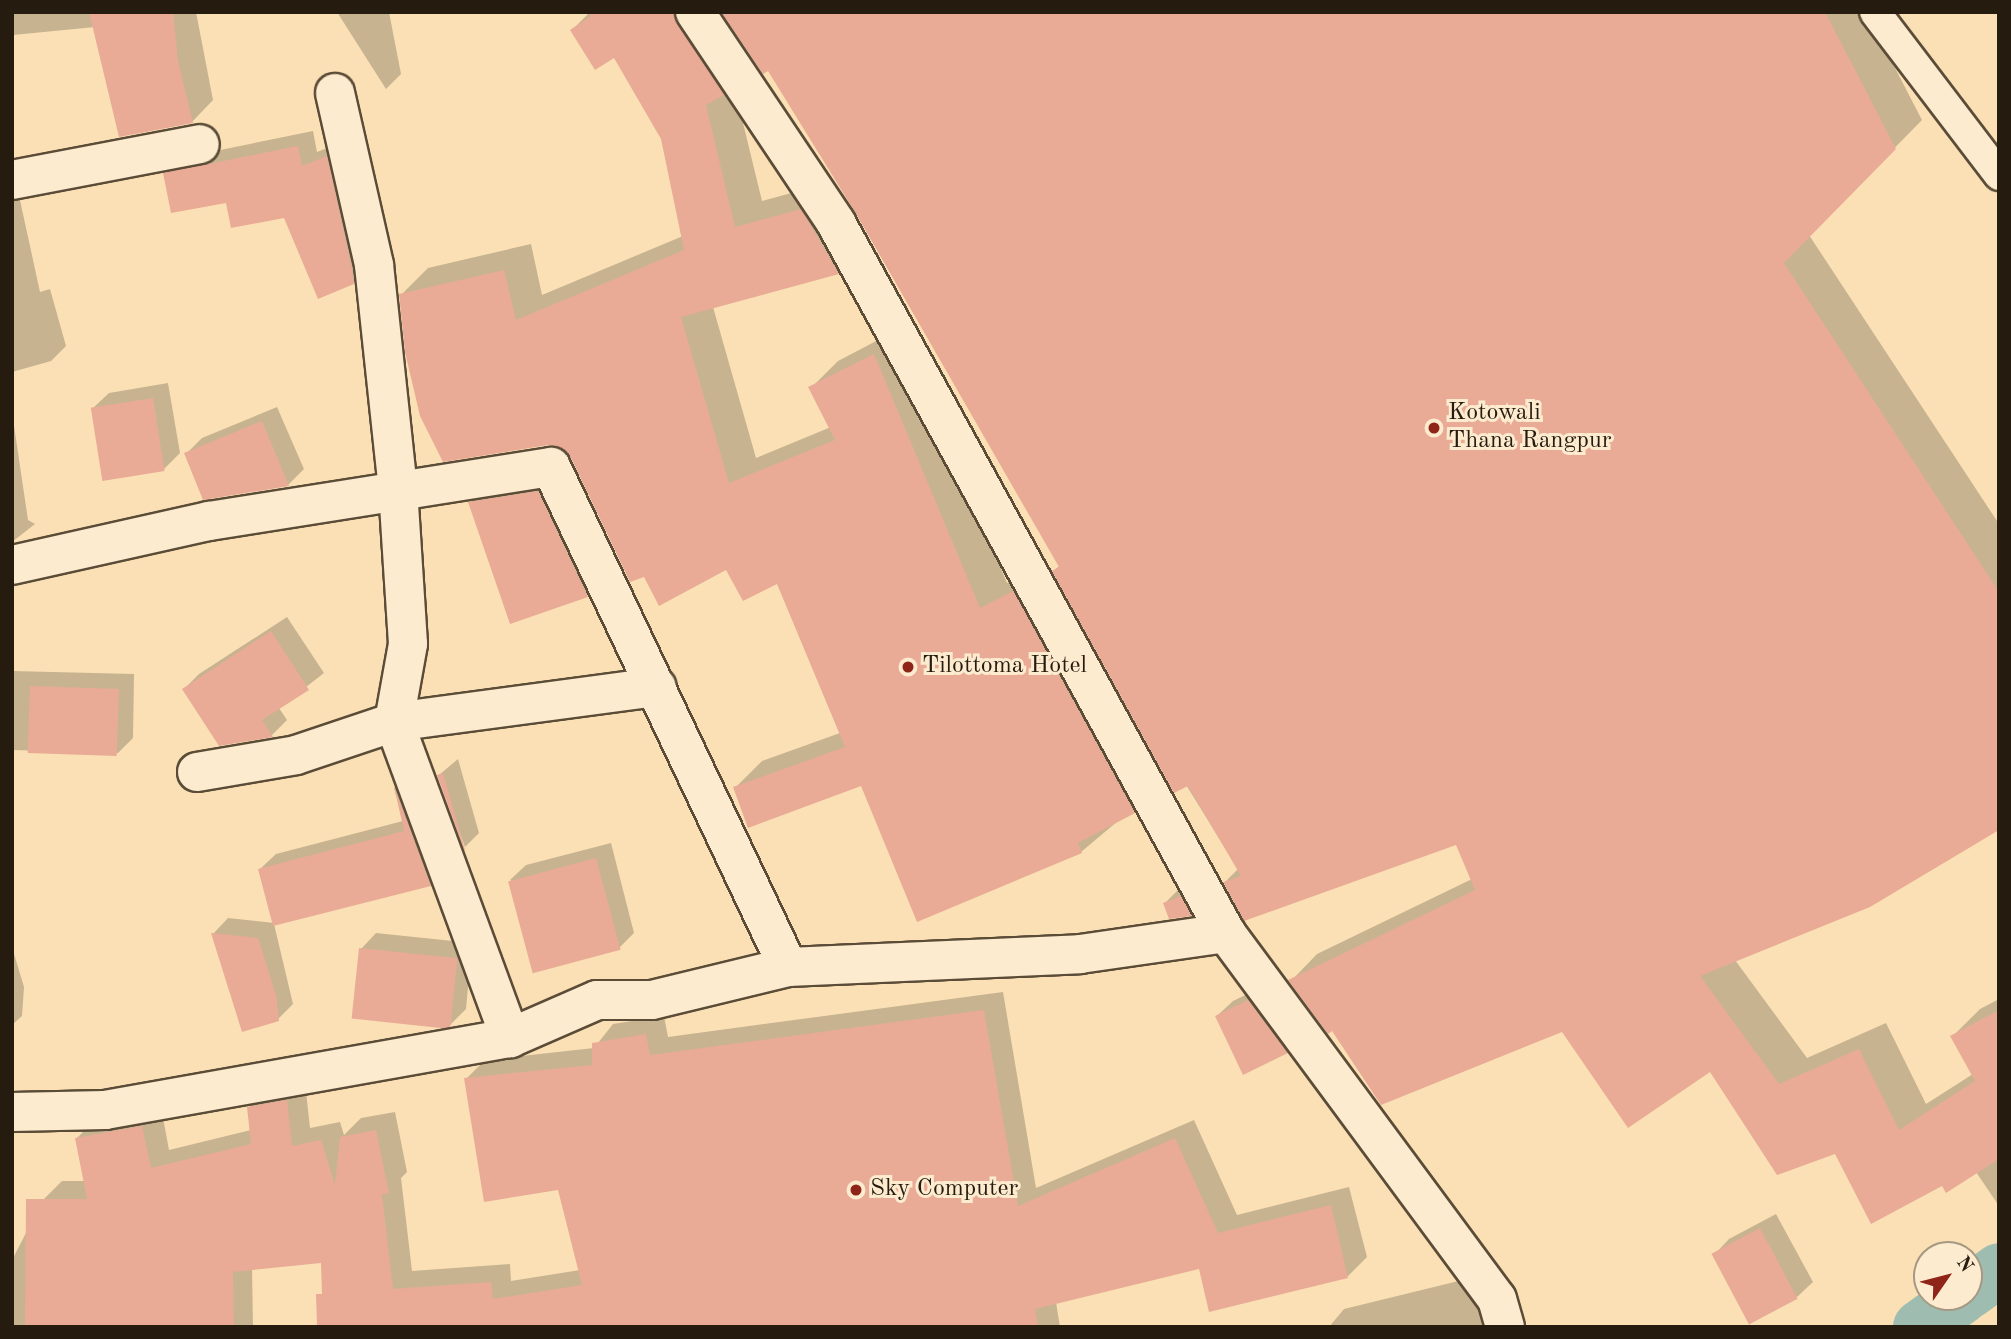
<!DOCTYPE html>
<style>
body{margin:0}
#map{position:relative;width:2011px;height:1339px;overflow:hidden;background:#fae0b4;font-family:"Old Standard TT",serif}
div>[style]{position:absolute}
.shadow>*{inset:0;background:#0003}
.canal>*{height:54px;margin:-27px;padding:0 27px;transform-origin:27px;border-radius:27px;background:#9ebdb0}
.building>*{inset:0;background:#e9ab96;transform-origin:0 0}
.roads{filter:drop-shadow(2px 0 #5b4c38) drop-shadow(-2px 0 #5b4c38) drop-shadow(0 2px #5b4c38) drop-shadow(0 -2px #5b4c38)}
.service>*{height:30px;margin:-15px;padding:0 15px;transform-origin:15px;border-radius:15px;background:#fcebce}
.minor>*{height:38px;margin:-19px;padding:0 19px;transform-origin:19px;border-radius:19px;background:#fcebce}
.dots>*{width:19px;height:19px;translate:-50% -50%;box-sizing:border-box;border:4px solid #fcebce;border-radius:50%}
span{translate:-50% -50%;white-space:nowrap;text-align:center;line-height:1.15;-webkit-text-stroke:6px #fcebce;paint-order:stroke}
.poi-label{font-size:24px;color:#261b0f}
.left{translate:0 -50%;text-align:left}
.frame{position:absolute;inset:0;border:14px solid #261b0f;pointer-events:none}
.north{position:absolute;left:1913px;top:1241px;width:70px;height:70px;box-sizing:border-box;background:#fcebce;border:2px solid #a69882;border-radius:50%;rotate:55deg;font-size:19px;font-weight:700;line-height:28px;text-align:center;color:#261b0f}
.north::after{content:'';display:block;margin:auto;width:24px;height:32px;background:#8f2418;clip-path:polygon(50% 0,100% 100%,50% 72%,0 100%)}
</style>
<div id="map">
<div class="shadow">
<i style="clip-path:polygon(12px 12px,196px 12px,213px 100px,192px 122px,95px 27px,13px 35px)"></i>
<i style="clip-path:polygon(337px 12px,389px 12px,401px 74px,386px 89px)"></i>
<i style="clip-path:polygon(590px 12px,716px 12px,762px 201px,828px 183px,865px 246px,838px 273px,713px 307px,756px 458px,831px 427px,811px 388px,838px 361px,901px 328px,1007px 583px,1040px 565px,1161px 785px,1081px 852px,862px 784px,735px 788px,762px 761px,840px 733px,778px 581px,727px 567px,644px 575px,572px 457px,401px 295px,428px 268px,531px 244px,542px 295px,683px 236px,663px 138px,615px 55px,572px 30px)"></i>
<i style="clip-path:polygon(723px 12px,1866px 12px,1922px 120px,1809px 235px,1999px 524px,1999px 828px,1735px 960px,1807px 1058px,1886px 1023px,1926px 1104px,1973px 1074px,1953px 1036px,1980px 1009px,1999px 999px,1999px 1206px,1976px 1172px,1942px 1184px,1836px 1152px,1710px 1069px,1563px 1030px,1333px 1029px,1291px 981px,1317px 954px,1472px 879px,1457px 843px,1225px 882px,1238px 869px,1054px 571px,1060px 565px,857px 211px,768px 69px)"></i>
<i style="clip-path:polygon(313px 131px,317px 152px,342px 142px,369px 267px,353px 282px,285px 216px,227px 201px,165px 174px,181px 158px)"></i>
<i style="clip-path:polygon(18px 191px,40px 292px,50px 289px,66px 346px,51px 361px,12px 372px,12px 192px)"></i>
<i style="clip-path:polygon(168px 383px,180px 453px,164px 469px,93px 408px,109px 393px)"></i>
<i style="clip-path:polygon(277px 407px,304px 469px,288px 485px,205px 498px,186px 454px,202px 438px)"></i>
<i style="clip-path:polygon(12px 412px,28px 520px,35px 524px,12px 542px)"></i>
<i style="clip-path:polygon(554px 476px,603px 580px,587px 595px,511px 622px,470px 503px,485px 487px)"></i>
<i style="clip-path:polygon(287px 617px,324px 673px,279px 708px,287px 720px,272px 735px,220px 744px,184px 689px,199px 674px)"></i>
<i style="clip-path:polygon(12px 671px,134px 674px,133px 738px,118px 753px,12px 750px)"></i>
<i style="clip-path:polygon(458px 759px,479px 833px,465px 847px,439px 775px)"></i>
<i style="clip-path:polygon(408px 774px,446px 869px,430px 885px,274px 924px,293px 1004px,278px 1019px,213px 934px,228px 918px,274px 923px,260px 869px,276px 854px,403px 821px,394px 788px)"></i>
<i style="clip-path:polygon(611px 843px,634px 933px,619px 948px,510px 880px,526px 865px)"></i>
<i style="clip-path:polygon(1180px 888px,1206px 899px,1191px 914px,1165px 903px)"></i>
<i style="clip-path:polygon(376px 933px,472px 943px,466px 1009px,450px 1025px,361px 949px)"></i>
<i style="clip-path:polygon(12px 947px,24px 987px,22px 1016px,12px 1025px)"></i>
<i style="clip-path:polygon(1264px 986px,1302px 1036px,1287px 1052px,1217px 1016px,1233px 1001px)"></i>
<i style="clip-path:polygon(1003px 992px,1036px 1188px,1194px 1120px,1237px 1215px,1349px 1187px,1367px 1257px,1348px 1276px,1211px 1310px,1200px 1267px,1056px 1302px,1060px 1327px,324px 1327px,323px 1261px,252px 1268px,253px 1327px,12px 1327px,12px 1260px,43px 1200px,62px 1181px,85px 1181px,77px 1138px,96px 1119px,161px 1107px,169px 1150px,251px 1130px,249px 1108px,268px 1088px,305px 1082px,310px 1128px,340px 1122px,344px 1135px,361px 1118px,395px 1112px,407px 1172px,401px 1178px,412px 1271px,510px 1264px,511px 1281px,580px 1270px,559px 1188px,466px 1079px,485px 1060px,594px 1048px,613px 1024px,664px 1016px,668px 1037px)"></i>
<i style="clip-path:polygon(1776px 1214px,1813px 1282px,1797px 1297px,1714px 1255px,1729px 1239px)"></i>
<i style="clip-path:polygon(1479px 1276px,1500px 1327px,1329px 1327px,1344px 1309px)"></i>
</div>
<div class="canal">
<i style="left:1969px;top:1292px;width:37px;rotate:-36deg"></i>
<i style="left:1920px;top:1327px;width:52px;rotate:-35.5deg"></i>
</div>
<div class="building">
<i style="clip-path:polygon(89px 12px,173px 12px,178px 61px,193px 123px,119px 137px)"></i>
<i style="clip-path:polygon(588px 12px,673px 12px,724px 95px,706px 105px,735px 227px,801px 209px,839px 274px,681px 317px,729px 483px,835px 440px,808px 387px,874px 354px,980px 608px,1013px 591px,1135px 813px,1078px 843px,1082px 853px,917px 922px,861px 786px,748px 828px,733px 787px,845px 747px,777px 584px,743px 601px,726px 570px,659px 606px,644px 577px,630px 582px,571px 458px,562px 448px,548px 445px,443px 462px,420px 416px,405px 352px,399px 294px,504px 270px,516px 320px,684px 250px,661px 139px,614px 58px,595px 70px,570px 30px,591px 16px)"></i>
<i style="clip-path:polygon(721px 12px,1825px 12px,1896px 149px,1784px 263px,1999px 592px,1999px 830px,1870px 907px,1700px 976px,1779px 1084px,1859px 1049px,1899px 1130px,1975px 1081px,1950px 1036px,1999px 1010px,1999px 1159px,1946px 1193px,1942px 1186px,1871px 1224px,1835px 1154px,1777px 1175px,1710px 1072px,1628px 1128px,1562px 1032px,1381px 1105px,1332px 1031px,1328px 1034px,1288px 980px,1475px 890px,1456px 845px,1244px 921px,1223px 882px,1241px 876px,1188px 786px,1174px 793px,1052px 571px,1059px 567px,855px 212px,768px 71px,763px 74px)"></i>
<i style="clip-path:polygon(298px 146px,302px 166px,327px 156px,352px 269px,354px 284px,318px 299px,284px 218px,231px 228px,226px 203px,171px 213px,163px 173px)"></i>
<i style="left:153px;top:398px;width:74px;height:63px;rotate:81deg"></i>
<i style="clip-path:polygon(262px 421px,289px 486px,203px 500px,184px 453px)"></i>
<i style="clip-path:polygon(538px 491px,588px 597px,510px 624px,468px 502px)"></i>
<i style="clip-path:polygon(271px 631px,309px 690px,262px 720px,273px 737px,219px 746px,182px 689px)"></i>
<i style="left:30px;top:686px;width:89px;height:67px;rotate:2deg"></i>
<i style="clip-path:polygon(443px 773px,465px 850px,464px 850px,437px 775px)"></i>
<i style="clip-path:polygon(394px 786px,431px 886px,273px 926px,258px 869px,404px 831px)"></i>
<i style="left:596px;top:858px;width:95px;height:91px;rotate:75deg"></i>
<i style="clip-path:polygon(1181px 896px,1192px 916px,1169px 919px,1163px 903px)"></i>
<i style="clip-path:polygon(211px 933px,258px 938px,276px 995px,279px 1021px,242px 1032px)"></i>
<i style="left:359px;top:948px;width:99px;height:71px;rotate:6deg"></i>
<i style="clip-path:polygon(1248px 1000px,1288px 1053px,1243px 1075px,1215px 1016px)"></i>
<i style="clip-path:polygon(984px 1010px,1018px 1206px,1175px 1138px,1218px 1233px,1331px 1205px,1348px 1278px,1209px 1312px,1199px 1269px,1035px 1309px,1038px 1327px,317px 1327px,316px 1294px,322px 1294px,321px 1263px,233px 1272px,234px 1327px,25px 1327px,26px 1199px,87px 1199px,75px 1138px,142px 1126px,151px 1168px,251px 1144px,247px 1107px,287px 1100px,292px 1146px,321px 1140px,335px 1185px,340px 1137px,376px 1130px,389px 1193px,382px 1194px,393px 1289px,491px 1282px,493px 1299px,582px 1285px,558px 1190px,484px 1202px,464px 1078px,592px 1065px,592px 1043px,646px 1034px,650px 1055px)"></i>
<i style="left:1760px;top:1228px;width:80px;height:55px;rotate:62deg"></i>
</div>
<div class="roads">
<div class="service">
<i style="left:1875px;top:12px;width:205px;rotate:52.7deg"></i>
</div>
<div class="minor">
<i style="left:695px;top:12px;width:254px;rotate:56.2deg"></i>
<i style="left:836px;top:223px;width:810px;rotate:61.22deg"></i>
<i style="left:1226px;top:933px;width:455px;rotate:53.5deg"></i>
<i style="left:1497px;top:1299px;width:29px;rotate:74deg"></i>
<i style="left:335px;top:93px;width:176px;rotate:77.2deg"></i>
<i style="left:374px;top:265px;width:225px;rotate:83.9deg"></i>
<i style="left:398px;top:489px;width:155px;rotate:86.3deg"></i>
<i style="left:408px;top:644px;width:79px;rotate:100.2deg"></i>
<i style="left:394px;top:722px;width:337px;rotate:69.8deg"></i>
<i style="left:12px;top:180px;width:191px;rotate:-10.8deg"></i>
<i style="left:12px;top:565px;width:202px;rotate:-12.6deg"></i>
<i style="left:209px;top:521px;width:346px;rotate:-9deg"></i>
<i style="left:551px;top:467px;width:553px;rotate:64.64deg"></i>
<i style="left:197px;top:772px;width:100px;rotate:-9.7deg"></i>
<i style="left:296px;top:755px;width:103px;rotate:-18.6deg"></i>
<i style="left:394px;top:722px;width:265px;rotate:-7.6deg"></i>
<i style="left:12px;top:1112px;width:93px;rotate:-1.2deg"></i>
<i style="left:105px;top:1110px;width:411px;rotate:-10.1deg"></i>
<i style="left:510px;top:1038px;width:95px;rotate:-23.6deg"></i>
<i style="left:597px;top:1000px;width:55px"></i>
<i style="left:652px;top:1000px;width:140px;rotate:-13.6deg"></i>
<i style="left:788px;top:967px;width:292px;rotate:-2.5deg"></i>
<i style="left:1080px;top:954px;width:148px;rotate:-8.2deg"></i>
</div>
</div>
<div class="dots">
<i style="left:1434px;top:428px;background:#8f2418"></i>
<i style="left:908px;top:667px;background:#8f2418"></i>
<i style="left:856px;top:1190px;background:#8f2418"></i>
</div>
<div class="poi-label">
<span class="left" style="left:1448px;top:428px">Kotowali<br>Thana Rangpur</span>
<span class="left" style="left:922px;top:667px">Tilottoma Hotel</span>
<span class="left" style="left:870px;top:1190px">Sky Computer</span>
</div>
<div class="frame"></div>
<div class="north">N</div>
</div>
